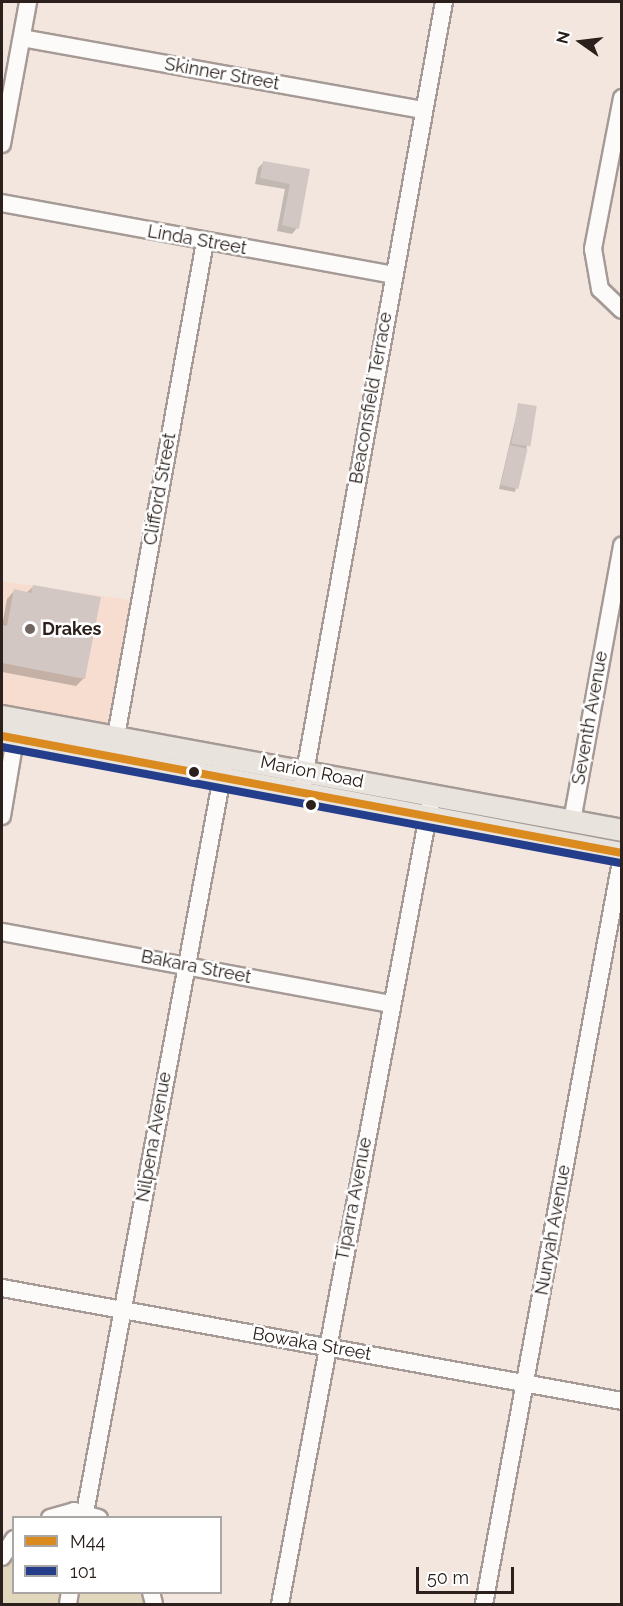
<!DOCTYPE html>
<style>
body{margin:0}
#map{position:relative;width:623px;height:1606px;overflow:hidden;background:#f3e6df;font-family:Raleway,sans-serif}
div>[style]{position:absolute}
.built>*{inset:0;background:#f7ddd0}
.green>*{inset:0;background:#e0d7bc}
.shadow>*{inset:0;background:#0003}
.building>*{inset:0;background:#d3c7c4;transform-origin:0 0}
.roads{filter:drop-shadow(2px 0 #a59a95) drop-shadow(-2px 0 #a59a95) drop-shadow(0 2px #a59a95) drop-shadow(0 -2px #a59a95)}
.minor>*{height:16px;margin:-8px;padding:0 8px;transform-origin:8px;border-radius:8px;background:#fdfbfa}
.major>*{height:21px;margin:-10.5px;padding:0 10.5px;transform-origin:10.5px;border-radius:10.5px;background:#e8e3dc}
.bus-1>*{height:8px;margin:-4px;padding:0 4px;transform-origin:4px;border-radius:4px;background:#da8a1e}
.bus-2>*{height:8px;margin:-4px;padding:0 4px;transform-origin:4px;border-radius:4px;background:#243e8c}
.dots>*{width:16px;height:16px;translate:-50% -50%;box-sizing:border-box;border:3px solid #fff;border-radius:50%}
span{translate:-50% -50%;white-space:nowrap;text-align:center;line-height:1.15;-webkit-text-stroke:5px #fff;paint-order:stroke}
.street-label{font-size:18px;color:#2b201b}
.poi-label{font-size:18px;color:#2b201b;font-weight:700}
.left{translate:0 -50%;text-align:left}
.frame{position:absolute;inset:0;border:3px solid #2b201b;pointer-events:none}
.legend{position:absolute;left:12px;top:1516px;width:210px;height:78px;box-sizing:border-box;background:#fff;border:2px solid #aaa6a4;margin:0;padding:8px 10px;list-style:none;font-size:18px;color:#2b201b}
.legend li{display:flex;align-items:center;gap:12px;height:30px}
.legend b{width:30px;border:2px solid #aaa6a4}
.north{position:absolute;left:551px;top:12px;width:60px;height:60px;-webkit-text-stroke:4px #fff;paint-order:stroke;rotate:284deg;font-size:16px;font-weight:700;line-height:24px;text-align:center;color:#2b201b}
.north::after{content:'';display:block;margin:auto;width:21px;height:27px;background:#2b201b;clip-path:polygon(50% 0,100% 100%,50% 72%,0 100%)}
.scale{position:absolute;left:416px;top:1567px;width:98px;height:27px;box-sizing:border-box;border:3px solid #2b201b;border-top:0;padding-left:8px;font-size:18px;line-height:21px;white-space:nowrap;color:#2b201b;-webkit-text-stroke:4px #fff;paint-order:stroke}
</style>
<div id="map">
<div class="built">
<i style="clip-path:polygon(2px 581px,137px 601px,110px 735px,2px 714px)"></i>
</div>
<div class="green">
<i style="clip-path:polygon(13px 1547px,14px 1592px,62px 1593px,60px 1604px,2px 1604px,2px 1567px)"></i>
<i style="clip-path:polygon(78px 1592px,143px 1593px,145px 1604px,75px 1604px)"></i>
</div>
<div class="shadow">
<i style="clip-path:polygon(264px 162px,308px 170px,297px 228px,292px 234px,277px 231px,285px 189px,255px 184px,258px 168px)"></i>
<i style="clip-path:polygon(519px 404px,527px 446px,515px 492px,499px 489px)"></i>
<i style="clip-path:polygon(34px 586px,84px 678px,76px 686px,2px 672px,2px 626px,7px 599px,14px 591px,26px 593px)"></i>
</div>
<div class="building">
<i style="clip-path:polygon(263px 161px,310px 169px,299px 229px,282px 225px,290px 184px,260px 178px)"></i>
<i style="left:518px;top:403px;width:19px;height:41px;rotate:9deg"></i>
<i style="left:510px;top:445px;width:18px;height:41px;rotate:13deg"></i>
<i style="clip-path:polygon(33px 585px,101px 597px,85px 679px,2px 663px,2px 625px,7px 626px,14px 589px,31px 593px)"></i>
</div>
<div class="roads">
<div class="minor">
<i style="left:22px;top:38px;width:407px;rotate:10.2deg"></i>
<i style="left:622px;top:98px;width:154px;rotate:100.9deg"></i>
<i style="left:593px;top:249px;width:41px;rotate:80.1deg"></i>
<i style="left:600px;top:289px;width:30px;rotate:44deg"></i>
<i style="left:2px;top:144px;width:144px;rotate:-79.6deg"></i>
<i style="left:2px;top:203px;width:398px;rotate:10.4deg"></i>
<i style="left:116px;top:736px;width:502px;rotate:-79.79deg"></i>
<i style="left:303px;top:783px;width:794px;rotate:-79.77deg"></i>
<i style="left:2px;top:816px;width:78px;rotate:-80.4deg"></i>
<i style="left:572px;top:821px;width:280px;rotate:-79.7deg"></i>
<i style="left:2px;top:932px;width:396px;rotate:10.5deg"></i>
<i style="left:2px;top:1288px;width:630px;rotate:10.33deg"></i>
<i style="left:50px;top:1518px;width:25px;rotate:-16deg"></i>
<i style="left:74px;top:1511px;width:26px;rotate:16deg"></i>
<i style="left:84px;top:1518px;width:765px;rotate:-79.45deg"></i>
<i style="left:2px;top:1557px;width:22px;rotate:-56deg"></i>
<i style="left:151px;top:1592px;width:12px;rotate:76deg"></i>
<i style="left:68px;top:1604px;width:12px;rotate:-81deg"></i>
<i style="left:280px;top:1604px;width:824px;rotate:-79.37deg"></i>
<i style="left:484px;top:1604px;width:761px;rotate:-79.55deg"></i>
</div>
<div class="major">
<i style="left:2px;top:716px;width:630px;rotate:10.42deg"></i>
<i style="left:2px;top:736px;width:631px;rotate:10.69deg"></i>
</div>
</div>
<div class="bus-1">
<i style="left:2px;top:736px;width:631px;rotate:10.69deg"></i>
</div>
<div class="bus-2">
<i style="left:2px;top:747px;width:629px;rotate:10.63deg"></i>
</div>
<div class="dots">
<i style="left:30px;top:629px;background:#716560"></i>
<i style="left:194px;top:772px;background:#2b201b"></i>
<i style="left:311px;top:805px;background:#2b201b"></i>
</div>
<div class="street-label">
<span style="left:222px;top:74px;rotate:10deg">Skinner Street</span>
<span style="left:197px;top:240px;rotate:10deg">Linda Street</span>
<span style="left:371px;top:398px;rotate:-80deg">Beaconsfield Terrace</span>
<span style="left:160px;top:489px;rotate:-80deg">Clifford Street</span>
<span style="left:590px;top:718px;rotate:-80deg">Seventh Avenue</span>
<span style="left:312px;top:772px;rotate:11deg">Marion Road</span>
<span style="left:196px;top:967px;rotate:11deg">Bakara Street</span>
<span style="left:154px;top:1137px;rotate:-80deg">Nilpena Avenue</span>
<span style="left:354px;top:1199px;rotate:-79deg">Tiparra Avenue</span>
<span style="left:553px;top:1230px;rotate:-80deg">Nunyah Avenue</span>
<span style="left:312px;top:1344px;rotate:10deg">Bowaka Street</span>
</div>
<div class="poi-label">
<span class="left" style="left:42px;top:629px">Drakes</span>
</div>
<div class="frame"></div>
<ul class="legend">
<li><b style="height:8px;background:#da8a1e"></b>M44</li>
<li><b style="height:8px;background:#243e8c"></b>101</li>
</ul>
<div class="north">N</div>
<div class="scale">50 m</div>
</div>
